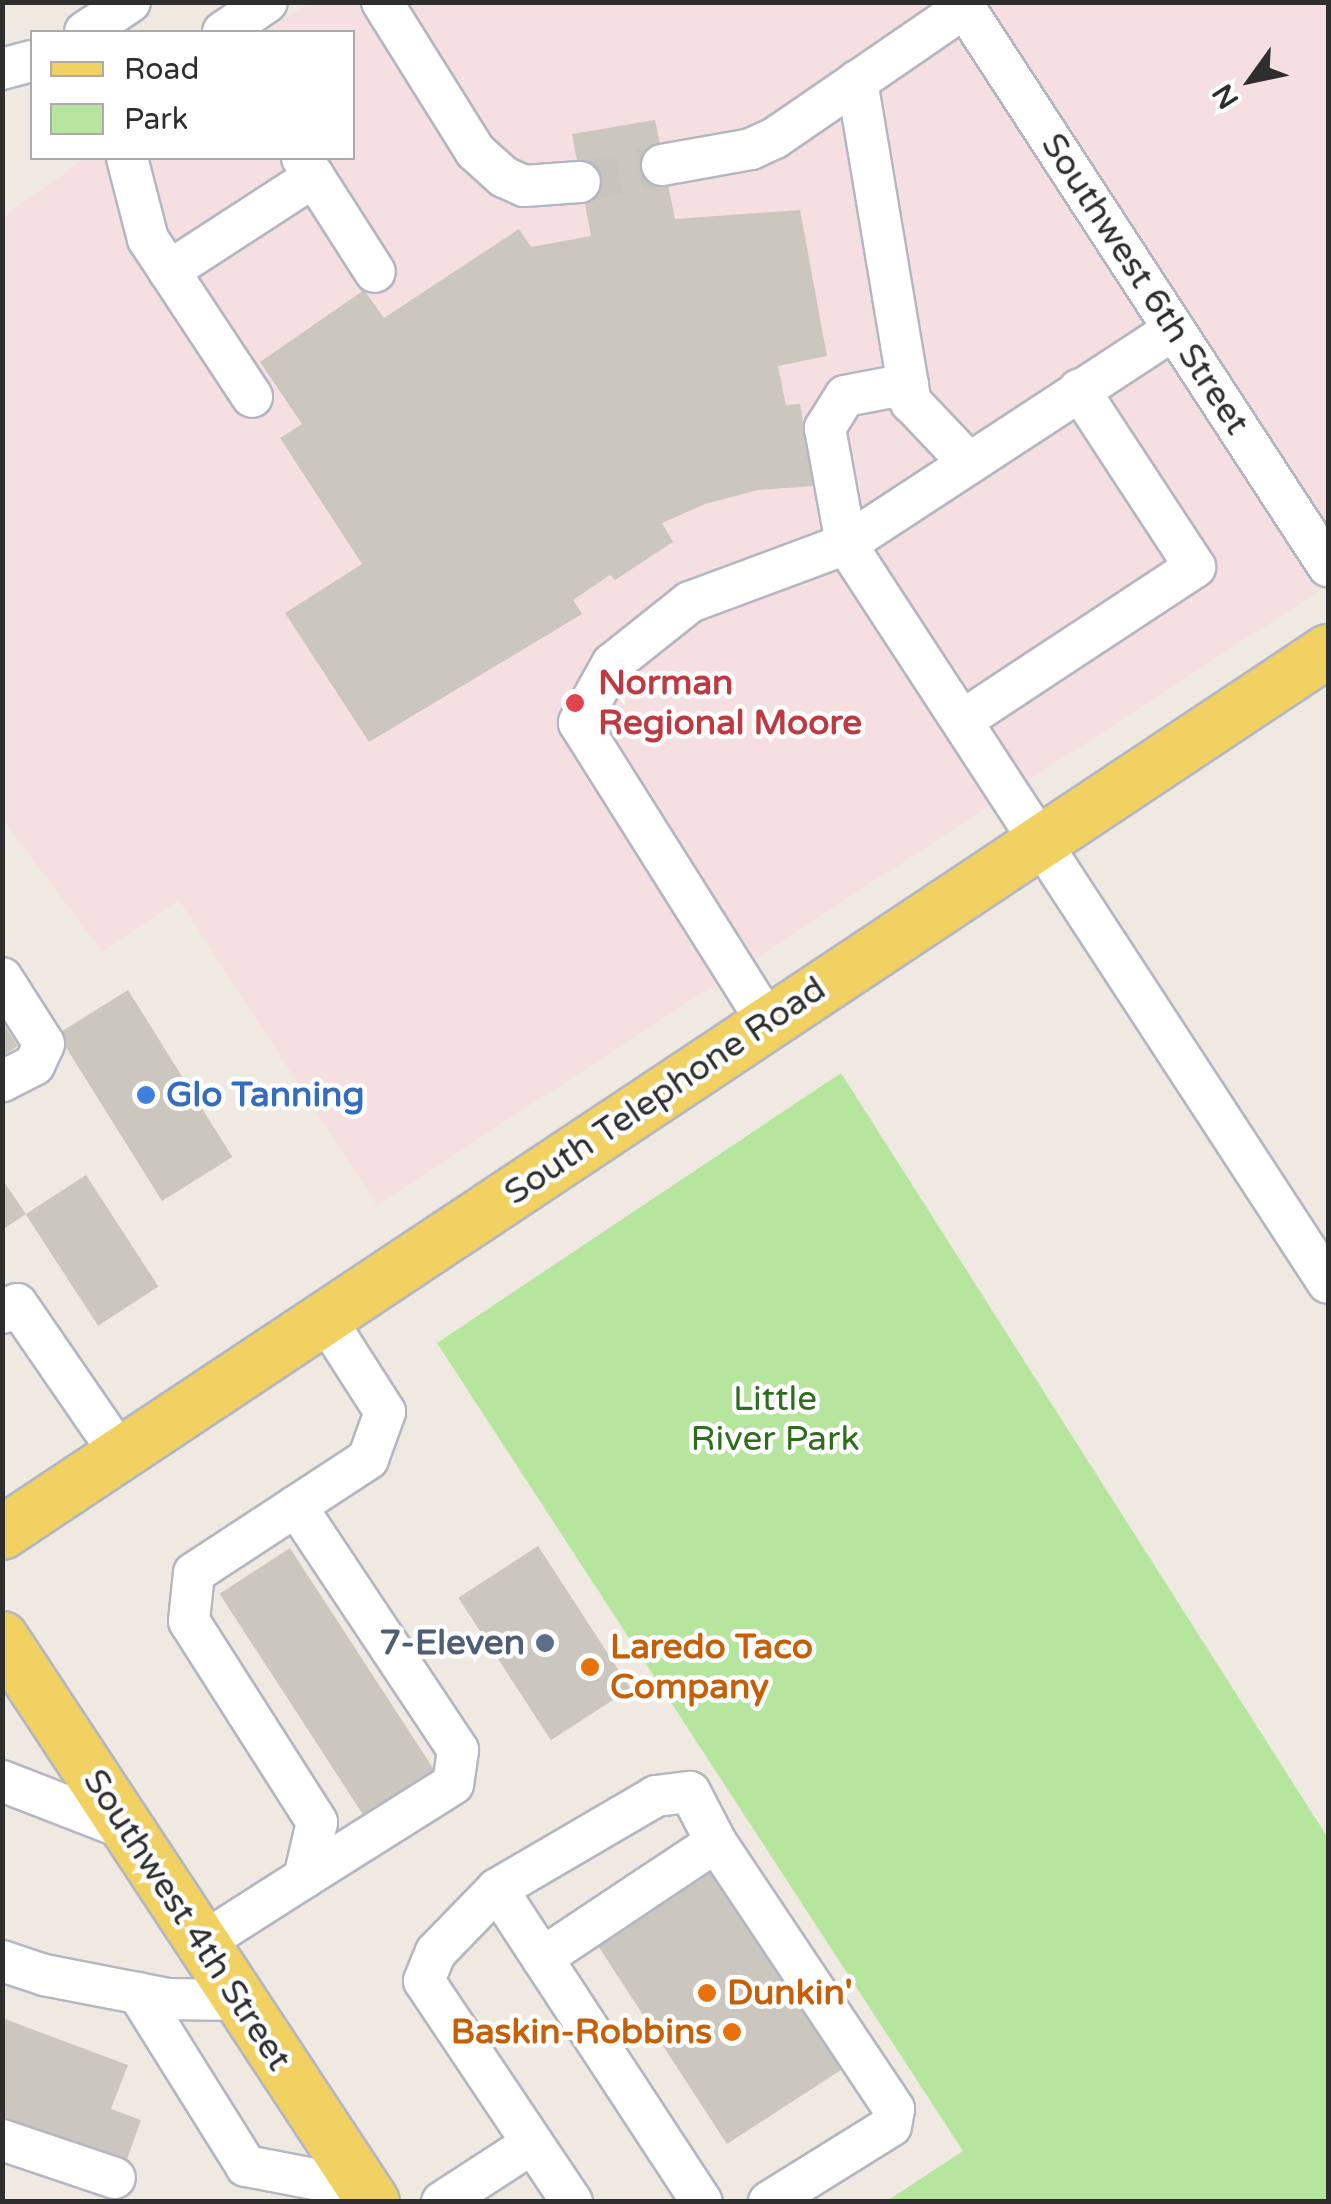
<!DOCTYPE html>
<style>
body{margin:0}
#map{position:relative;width:1331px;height:2204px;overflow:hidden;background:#efe9e1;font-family:"Varela Round",sans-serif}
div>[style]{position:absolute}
.medical>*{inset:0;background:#f5dfe0}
.green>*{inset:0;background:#b6e59e}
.building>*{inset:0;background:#cbc7bf;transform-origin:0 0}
.minor-tunnel>*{height:40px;margin-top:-20px;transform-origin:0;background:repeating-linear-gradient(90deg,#c8c4bd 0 40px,transparent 0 60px)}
.roads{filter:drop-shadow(2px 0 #b4b7c1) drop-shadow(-2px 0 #b4b7c1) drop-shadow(0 2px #b4b7c1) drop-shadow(0 -2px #b4b7c1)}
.minor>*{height:40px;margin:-20px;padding:0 20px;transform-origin:20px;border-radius:20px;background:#fff}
.major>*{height:52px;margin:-26px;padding:0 26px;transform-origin:26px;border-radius:26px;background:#f2d163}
.dots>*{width:28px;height:28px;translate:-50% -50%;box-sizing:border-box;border:5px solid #fff;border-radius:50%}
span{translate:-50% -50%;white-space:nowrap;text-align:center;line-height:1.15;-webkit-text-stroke:9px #fff;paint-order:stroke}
.street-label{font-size:35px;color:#2e2e2e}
.health-label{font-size:35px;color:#be3a42;font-weight:700}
.left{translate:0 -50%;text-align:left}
.shop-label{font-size:35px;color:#366cbe;font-weight:700}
.park-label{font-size:35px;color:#2c6e1b}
.service-label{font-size:35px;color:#4e5e75;font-weight:700}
.right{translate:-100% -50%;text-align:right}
.food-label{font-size:35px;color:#c56008;font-weight:700}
.frame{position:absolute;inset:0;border:5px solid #2e2e2e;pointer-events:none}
.legend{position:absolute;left:30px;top:30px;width:325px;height:130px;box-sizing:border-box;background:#fff;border:2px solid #ababab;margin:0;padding:12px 18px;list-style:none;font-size:30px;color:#2e2e2e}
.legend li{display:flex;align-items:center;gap:20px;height:50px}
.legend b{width:50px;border:2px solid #ababab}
.north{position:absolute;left:1201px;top:30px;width:100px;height:100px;-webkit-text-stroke:8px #fff;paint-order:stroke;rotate:237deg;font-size:28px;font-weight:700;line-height:40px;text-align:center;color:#2e2e2e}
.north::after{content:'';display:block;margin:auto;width:35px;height:45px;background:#2e2e2e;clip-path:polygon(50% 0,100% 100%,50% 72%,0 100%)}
</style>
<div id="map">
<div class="medical">
<i style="clip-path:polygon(310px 3px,1328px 3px,1328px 585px,377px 1205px,179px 900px,102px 951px,3px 820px,3px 217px,86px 158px,352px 158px,352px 32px,266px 32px)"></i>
</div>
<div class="green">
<i style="clip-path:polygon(841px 1073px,1328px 1838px,1328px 2201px,887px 2201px,963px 2151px,437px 1343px)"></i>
</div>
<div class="building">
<i style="clip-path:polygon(655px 120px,675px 219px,800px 210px,827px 356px,778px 366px,786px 405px,800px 404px,814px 486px,758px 490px,705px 504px,662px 523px,673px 542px,615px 580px,610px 575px,573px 600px,582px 614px,369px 742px,285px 613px,362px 564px,280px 438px,302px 424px,260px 362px,364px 290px,384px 318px,519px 229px,531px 247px,591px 236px,572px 134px)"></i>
<i style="left:128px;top:990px;width:197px;height:83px;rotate:58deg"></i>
<i style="clip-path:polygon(2px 1022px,18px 1046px,2px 1056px)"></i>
<i style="left:86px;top:1175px;width:133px;height:72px;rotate:57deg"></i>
<i style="clip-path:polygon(2px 1179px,26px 1214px,2px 1230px)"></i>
<i style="left:538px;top:1546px;width:170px;height:95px;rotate:57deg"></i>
<i style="left:290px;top:1548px;width:272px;height:84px;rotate:57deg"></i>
<i style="left:709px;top:1854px;width:253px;height:143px;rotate:57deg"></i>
<i style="clip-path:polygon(2px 2018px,128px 2065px,111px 2109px,141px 2120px,122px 2173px,2px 2128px)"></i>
</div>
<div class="minor-tunnel">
<i style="left:580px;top:182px;width:84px;rotate:-11.7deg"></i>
</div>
<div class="roads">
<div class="minor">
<i style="left:382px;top:2px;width:176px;rotate:58deg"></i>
<i style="left:475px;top:151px;width:39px;rotate:42deg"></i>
<i style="left:504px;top:177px;width:22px;rotate:24deg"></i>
<i style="left:524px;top:186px;width:56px;rotate:-4.1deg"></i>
<i style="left:961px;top:2px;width:673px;rotate:56.95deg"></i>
<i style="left:85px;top:32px;width:54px;rotate:-33.7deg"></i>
<i style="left:223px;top:32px;width:53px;rotate:-34.3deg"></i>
<i style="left:2px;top:69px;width:31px;rotate:-15deg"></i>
<i style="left:857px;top:81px;width:326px;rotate:80.5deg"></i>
<i style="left:911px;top:402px;width:81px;rotate:46.5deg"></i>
<i style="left:127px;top:158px;width:84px;rotate:75.5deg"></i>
<i style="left:148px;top:239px;width:189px;rotate:56.6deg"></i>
<i style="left:302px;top:158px;width:135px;rotate:57.4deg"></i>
<i style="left:662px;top:165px;width:90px;rotate:-10.2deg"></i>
<i style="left:751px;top:149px;width:26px;rotate:-25deg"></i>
<i style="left:775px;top:138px;width:229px;rotate:-34.5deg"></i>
<i style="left:169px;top:271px;width:173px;rotate:-33deg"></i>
<i style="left:908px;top:384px;width:64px;rotate:169.2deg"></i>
<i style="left:845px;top:396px;width:38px;rotate:122deg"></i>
<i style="left:825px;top:428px;width:118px;rotate:79.7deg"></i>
<i style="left:846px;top:544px;width:882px;rotate:56.89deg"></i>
<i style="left:963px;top:720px;width:278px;rotate:-33.4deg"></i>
<i style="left:1195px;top:567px;width:212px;rotate:-123.2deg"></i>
<i style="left:2px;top:978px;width:78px;rotate:57.5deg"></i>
<i style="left:44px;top:1044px;width:23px;rotate:115deg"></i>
<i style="left:34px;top:1065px;width:36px;rotate:153deg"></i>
<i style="left:768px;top:1023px;width:355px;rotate:-122.2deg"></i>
<i style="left:579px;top:723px;width:68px;rotate:-60.8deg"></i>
<i style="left:612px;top:664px;width:100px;rotate:-38.5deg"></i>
<i style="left:690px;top:602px;width:166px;rotate:-20.4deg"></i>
<i style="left:846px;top:544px;width:392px;rotate:-33.2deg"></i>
<i style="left:2px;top:1313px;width:17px;rotate:-31deg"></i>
<i style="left:17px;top:1304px;width:182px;rotate:55.5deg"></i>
<i style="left:296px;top:1506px;width:293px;rotate:56.4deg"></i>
<i style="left:458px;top:1750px;width:34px;rotate:98deg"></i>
<i style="left:453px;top:1784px;width:176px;rotate:147.8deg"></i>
<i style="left:2px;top:1781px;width:133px;rotate:21.2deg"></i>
<i style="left:497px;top:1889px;width:374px;rotate:56.8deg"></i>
<i style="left:202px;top:1943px;width:121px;rotate:-32.5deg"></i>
<i style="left:304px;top:1878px;width:57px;rotate:-76.9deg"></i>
<i style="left:317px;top:1822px;width:238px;rotate:-122.5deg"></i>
<i style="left:189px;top:1621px;width:48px;rotate:-84.1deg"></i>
<i style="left:194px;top:1573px;width:208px;rotate:-33.2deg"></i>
<i style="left:368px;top:1459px;width:50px;rotate:-70.1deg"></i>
<i style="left:385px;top:1412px;width:112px;rotate:-122.6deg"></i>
<i style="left:542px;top:1958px;width:209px;rotate:-33.7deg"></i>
<i style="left:716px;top:1842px;width:321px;rotate:56.3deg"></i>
<i style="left:894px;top:2109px;width:17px;rotate:100deg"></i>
<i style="left:891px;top:2126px;width:144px;rotate:148.1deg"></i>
<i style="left:2px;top:1961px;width:44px;rotate:18.4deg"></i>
<i style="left:44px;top:1975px;width:127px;rotate:10.9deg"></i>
<i style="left:169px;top:1999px;width:71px;rotate:0.8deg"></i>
<i style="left:138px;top:1993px;width:204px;rotate:58deg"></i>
<i style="left:246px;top:2166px;width:121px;rotate:10.9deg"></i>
<i style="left:2px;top:2140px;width:119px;rotate:18.6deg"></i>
<i style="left:442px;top:2202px;width:108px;rotate:-33deg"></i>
<i style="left:572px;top:2202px;width:266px;rotate:-123.8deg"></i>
<i style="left:424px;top:1981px;width:31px;rotate:-68deg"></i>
<i style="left:436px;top:1952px;width:88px;rotate:-45.9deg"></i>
<i style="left:497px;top:1889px;width:184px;rotate:-30.3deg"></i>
<i style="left:656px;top:1796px;width:34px;rotate:-7deg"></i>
<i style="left:690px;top:1792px;width:56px;rotate:62.5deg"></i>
</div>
<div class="major">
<i style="left:2px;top:1533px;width:1593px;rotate:-33.63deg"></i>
<i style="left:2px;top:1638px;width:675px;rotate:56.66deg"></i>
</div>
</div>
<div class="dots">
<i style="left:575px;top:703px;background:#e0444e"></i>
<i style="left:146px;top:1095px;background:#3f7fe0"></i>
<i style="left:545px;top:1643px;background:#5c6f8a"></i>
<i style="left:590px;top:1667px;background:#e8710a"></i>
<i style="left:707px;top:1993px;background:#e8710a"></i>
<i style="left:732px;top:2032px;background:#e8710a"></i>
</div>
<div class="street-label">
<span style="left:1145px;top:284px;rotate:57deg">Southwest 6th Street</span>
<span style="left:665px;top:1091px;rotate:-34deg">South Telephone Road</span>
<span style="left:187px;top:1920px;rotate:57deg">Southwest 4th Street</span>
</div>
<div class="health-label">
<span class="left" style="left:598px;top:703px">Norman<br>Regional Moore</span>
</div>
<div class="shop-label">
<span class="left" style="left:166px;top:1095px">Glo Tanning</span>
</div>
<div class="park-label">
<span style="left:775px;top:1419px">Little<br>River Park</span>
</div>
<div class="service-label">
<span class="right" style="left:525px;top:1643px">7-Eleven</span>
</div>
<div class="food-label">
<span class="left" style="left:610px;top:1667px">Laredo Taco<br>Company</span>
<span class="left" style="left:727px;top:1993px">Dunkin'</span>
<span class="right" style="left:712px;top:2032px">Baskin-Robbins</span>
</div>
<div class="frame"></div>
<ul class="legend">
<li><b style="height:12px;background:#f2d163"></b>Road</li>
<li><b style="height:28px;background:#b6e59e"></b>Park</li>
</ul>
<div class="north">N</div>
</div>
